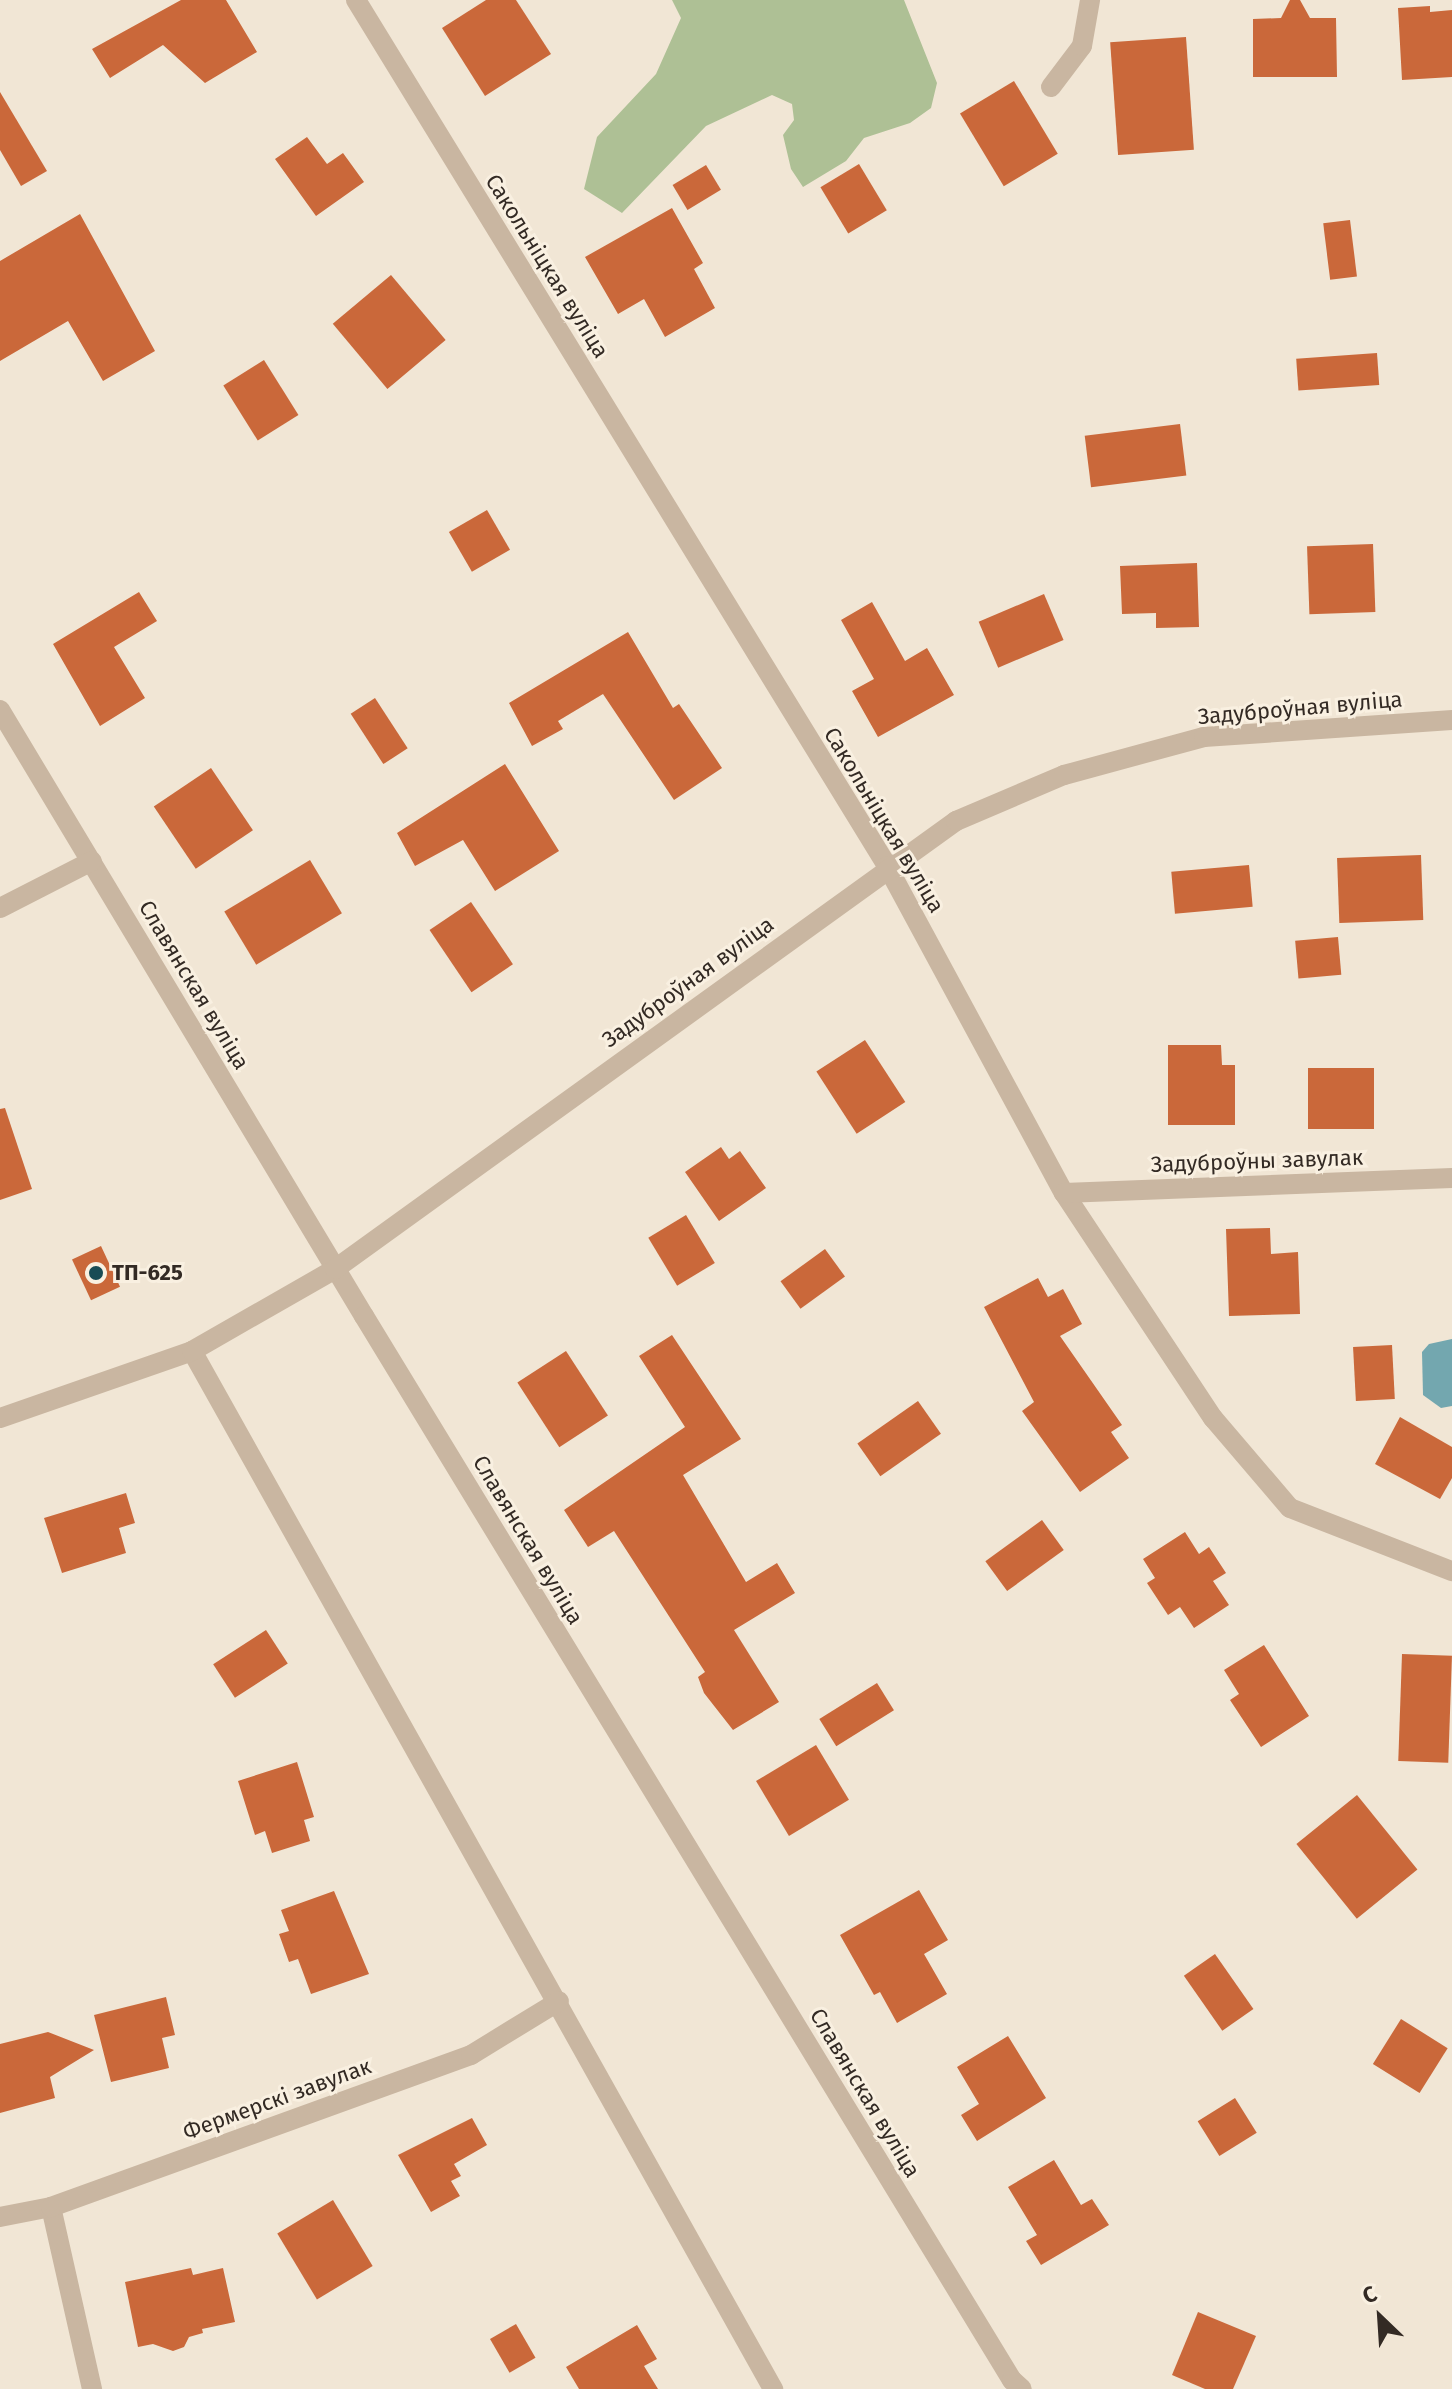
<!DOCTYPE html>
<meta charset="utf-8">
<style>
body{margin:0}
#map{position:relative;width:1452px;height:2389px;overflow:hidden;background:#f1e6d5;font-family:"Fira Sans",sans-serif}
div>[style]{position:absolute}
.green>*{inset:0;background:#aec095}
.water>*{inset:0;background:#73a7af}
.building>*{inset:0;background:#ca683a;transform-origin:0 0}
.minor>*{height:20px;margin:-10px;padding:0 10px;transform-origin:10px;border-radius:10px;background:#c9b6a1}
.dots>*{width:22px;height:22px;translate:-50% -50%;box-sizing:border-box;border:4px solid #f9f0e1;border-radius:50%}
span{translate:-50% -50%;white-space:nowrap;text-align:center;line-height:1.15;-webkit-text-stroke:6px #f9f0e1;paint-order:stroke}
.street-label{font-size:22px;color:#332a24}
.poi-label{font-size:22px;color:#332a24;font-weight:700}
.left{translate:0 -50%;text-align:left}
.north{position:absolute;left:1340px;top:2277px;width:80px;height:80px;-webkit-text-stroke:6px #f9f0e1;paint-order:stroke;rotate:335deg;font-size:22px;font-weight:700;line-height:32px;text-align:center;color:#332a24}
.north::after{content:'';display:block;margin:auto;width:28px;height:36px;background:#332a24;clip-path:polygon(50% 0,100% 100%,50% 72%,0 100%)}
</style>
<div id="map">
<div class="green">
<i style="clip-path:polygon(672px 0,904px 0,937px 83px,931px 108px,910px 123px,864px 138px,846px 161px,803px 187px,791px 169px,783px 135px,794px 120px,792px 104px,772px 95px,706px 126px,622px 213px,584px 189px,597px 137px,656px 74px,681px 18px)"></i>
</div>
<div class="water">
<i style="clip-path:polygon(1452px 1339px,1452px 1406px,1441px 1408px,1423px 1395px,1422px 1352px,1429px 1344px)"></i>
</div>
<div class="building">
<i style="clip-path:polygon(181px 0,226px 0,257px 52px,205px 83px,163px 45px,110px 78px,92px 49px)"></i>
<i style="clip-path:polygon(486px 0,516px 0,551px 54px,485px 96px,442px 28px)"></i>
<i style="clip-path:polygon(1290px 0,1300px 0,1310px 18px,1336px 18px,1337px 77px,1253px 77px,1253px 19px,1281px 18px)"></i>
<i style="clip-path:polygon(1430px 6px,1430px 12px,1452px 10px,1452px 77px,1402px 80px,1398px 8px)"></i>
<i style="left:1186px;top:37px;width:113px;height:76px;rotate:86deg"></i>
<i style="left:1014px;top:81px;width:85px;height:63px;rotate:59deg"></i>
<i style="clip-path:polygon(0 92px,47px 171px,21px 186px,0 150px)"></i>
<i style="clip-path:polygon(307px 137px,327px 164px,343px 153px,364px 182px,316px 216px,275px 159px)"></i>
<i style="left:859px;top:164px;width:54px;height:45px;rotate:59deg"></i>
<i style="left:706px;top:165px;width:29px;height:39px;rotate:59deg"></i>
<i style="clip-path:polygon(672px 208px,703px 263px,694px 269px,715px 308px,665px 337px,644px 299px,618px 314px,585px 257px)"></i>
<i style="clip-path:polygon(80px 214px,155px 351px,103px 381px,68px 321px,0 361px,0 261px)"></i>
<i style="left:1350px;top:220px;width:57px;height:27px;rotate:83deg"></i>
<i style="left:391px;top:275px;width:85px;height:76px;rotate:50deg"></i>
<i style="left:1377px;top:353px;width:32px;height:81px;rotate:86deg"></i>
<i style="left:264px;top:360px;width:65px;height:48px;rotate:58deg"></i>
<i style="left:1180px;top:424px;width:52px;height:96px;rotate:83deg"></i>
<i style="left:487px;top:510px;width:46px;height:44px;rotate:60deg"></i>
<i style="left:1373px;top:544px;width:68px;height:66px;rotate:88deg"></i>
<i style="clip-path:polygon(1197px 563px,1199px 627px,1156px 628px,1156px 613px,1122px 614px,1120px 566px)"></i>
<i style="clip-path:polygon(139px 592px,157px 621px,114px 647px,145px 698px,100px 726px,53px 644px)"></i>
<i style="left:1044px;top:594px;width:50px;height:71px;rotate:67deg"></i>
<i style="clip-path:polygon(872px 602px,905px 661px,927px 648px,954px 695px,878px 737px,852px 691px,874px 679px,841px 620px)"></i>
<i style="clip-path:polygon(628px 632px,673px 708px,679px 704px,722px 768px,674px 800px,603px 694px,558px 721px,563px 729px,532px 746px,509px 703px)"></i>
<i style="left:375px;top:698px;width:60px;height:29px;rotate:57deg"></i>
<i style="clip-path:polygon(505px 764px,559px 851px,495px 891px,463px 840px,415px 866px,397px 833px)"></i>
<i style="left:211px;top:768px;width:75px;height:69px;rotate:56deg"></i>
<i style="left:1421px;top:855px;width:65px;height:84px;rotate:88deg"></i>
<i style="left:310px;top:860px;width:62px;height:100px;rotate:59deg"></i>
<i style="left:1249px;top:865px;width:42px;height:78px;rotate:85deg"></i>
<i style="left:471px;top:902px;width:75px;height:50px;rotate:56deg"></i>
<i style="left:1338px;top:937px;width:38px;height:43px;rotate:85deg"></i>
<i style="left:865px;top:1040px;width:74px;height:58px;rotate:57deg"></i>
<i style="clip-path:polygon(1168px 1045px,1221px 1045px,1222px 1065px,1235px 1065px,1235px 1125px,1168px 1125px)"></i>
<i style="left:1374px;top:1068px;width:61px;height:66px;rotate:90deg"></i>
<i style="clip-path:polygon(5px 1108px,32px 1189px,0 1200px,0 1109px)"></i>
<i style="clip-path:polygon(721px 1147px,729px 1159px,740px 1151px,766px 1188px,719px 1221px,685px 1172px)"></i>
<i style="left:686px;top:1215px;width:56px;height:44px;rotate:59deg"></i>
<i style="clip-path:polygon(1270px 1228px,1271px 1254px,1298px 1252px,1300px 1314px,1229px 1316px,1226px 1229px)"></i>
<i style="left:101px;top:1246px;width:45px;height:32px;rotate:65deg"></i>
<i style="left:825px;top:1249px;width:34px;height:55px;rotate:54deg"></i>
<i style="clip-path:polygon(1038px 1278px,1048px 1297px,1063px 1289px,1082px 1324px,1060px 1336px,1122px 1425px,1111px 1432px,1129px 1458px,1080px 1492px,1022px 1411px,1034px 1402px,984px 1307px)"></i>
<i style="clip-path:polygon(672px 1335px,741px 1439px,683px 1475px,746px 1582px,777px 1563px,795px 1593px,734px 1630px,779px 1702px,733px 1730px,704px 1693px,698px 1677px,705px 1672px,614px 1531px,588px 1547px,564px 1510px,685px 1427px,639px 1356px)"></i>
<i style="left:1392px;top:1345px;width:54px;height:39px;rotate:87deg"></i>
<i style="left:566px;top:1351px;width:77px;height:58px;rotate:57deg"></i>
<i style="left:918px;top:1401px;width:40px;height:74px;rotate:55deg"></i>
<i style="clip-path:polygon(1400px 1417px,1452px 1447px,1452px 1478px,1440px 1499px,1375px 1464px)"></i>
<i style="clip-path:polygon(126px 1493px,135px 1523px,119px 1528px,126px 1553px,62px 1573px,44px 1518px)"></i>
<i style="left:1042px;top:1520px;width:37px;height:70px;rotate:54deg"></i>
<i style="clip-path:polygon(1185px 1532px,1199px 1554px,1209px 1547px,1226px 1573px,1213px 1581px,1229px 1605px,1194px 1628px,1180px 1607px,1168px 1615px,1147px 1583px,1155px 1578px,1143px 1559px)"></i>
<i style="left:266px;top:1630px;width:40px;height:63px;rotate:57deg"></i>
<i style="clip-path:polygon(1264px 1645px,1309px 1716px,1261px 1747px,1230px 1700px,1239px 1694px,1224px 1670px)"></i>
<i style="left:1402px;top:1654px;width:50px;height:107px;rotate:2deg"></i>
<i style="left:877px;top:1683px;width:32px;height:68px;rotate:58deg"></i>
<i style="left:816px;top:1745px;width:64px;height:70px;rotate:59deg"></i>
<i style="clip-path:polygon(297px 1762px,314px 1817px,304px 1820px,310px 1841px,272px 1853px,265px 1831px,255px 1835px,238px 1781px)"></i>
<i style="left:1357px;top:1795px;width:96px;height:78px;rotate:51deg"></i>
<i style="clip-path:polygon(919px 1890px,948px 1940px,924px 1954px,947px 1994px,897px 2023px,880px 1992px,874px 1995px,840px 1935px)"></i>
<i style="clip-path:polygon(334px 1891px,369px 1974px,311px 1994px,298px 1959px,289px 1962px,279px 1934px,289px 1931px,281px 1910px)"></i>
<i style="left:1215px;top:1954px;width:67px;height:38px;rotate:55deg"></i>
<i style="clip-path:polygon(166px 1997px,175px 2035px,162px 2038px,169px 2068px,111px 2082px,94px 2015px)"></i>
<i style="left:1401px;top:2019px;width:55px;height:53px;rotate:32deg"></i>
<i style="clip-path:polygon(48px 2032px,94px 2050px,50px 2077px,55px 2098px,0 2113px,0 2044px)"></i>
<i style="clip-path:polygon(1008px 2036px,1046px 2098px,977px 2141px,961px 2115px,979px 2104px,957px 2067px)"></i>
<i style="left:1235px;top:2098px;width:41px;height:44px;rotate:58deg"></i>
<i style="clip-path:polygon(472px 2118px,487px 2145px,454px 2164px,461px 2176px,451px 2181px,460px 2196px,431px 2212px,398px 2155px)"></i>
<i style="clip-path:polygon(1054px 2160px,1081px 2205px,1092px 2199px,1109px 2225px,1041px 2265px,1026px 2241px,1037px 2235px,1008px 2187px)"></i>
<i style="left:333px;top:2200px;width:77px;height:65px;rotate:59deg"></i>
<i style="clip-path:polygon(191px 2268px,193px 2275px,223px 2268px,235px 2322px,202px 2329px,203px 2333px,189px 2337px,184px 2347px,173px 2351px,153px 2344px,138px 2347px,125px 2282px)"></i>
<i style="clip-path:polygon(1198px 2312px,1256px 2336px,1233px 2389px,1205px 2389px,1172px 2375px)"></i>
<i style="left:516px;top:2324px;width:39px;height:30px;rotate:60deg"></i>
<i style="clip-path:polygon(637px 2325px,657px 2359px,644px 2366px,658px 2389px,579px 2389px,566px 2367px)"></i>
</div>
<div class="minor">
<i style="left:356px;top:0;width:1016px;rotate:58.48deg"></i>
<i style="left:887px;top:866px;width:372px;rotate:61.6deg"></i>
<i style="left:1064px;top:1193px;width:270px;rotate:56.5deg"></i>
<i style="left:1213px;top:1418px;width:118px;rotate:49.5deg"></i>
<i style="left:1290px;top:1508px;width:174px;rotate:21.3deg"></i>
<i style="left:1051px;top:87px;width:51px;rotate:-52.9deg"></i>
<i style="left:1082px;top:46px;width:47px;rotate:-80.1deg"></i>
<i style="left:0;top:710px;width:707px;rotate:59.01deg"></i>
<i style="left:364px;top:1316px;width:1246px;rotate:58.66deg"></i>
<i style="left:1012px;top:2380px;width:13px;rotate:42deg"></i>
<i style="left:0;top:908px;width:103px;rotate:-27.1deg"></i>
<i style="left:1064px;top:1193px;width:388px;rotate:-2.2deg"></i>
<i style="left:192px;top:1351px;width:1190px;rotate:60.76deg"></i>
<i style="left:0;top:1418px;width:203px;rotate:-19.2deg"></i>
<i style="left:192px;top:1351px;width:165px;rotate:-29.8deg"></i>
<i style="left:335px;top:1269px;width:766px;rotate:-35.81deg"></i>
<i style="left:956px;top:821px;width:117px;rotate:-23.1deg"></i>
<i style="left:1064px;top:775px;width:145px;rotate:-15.2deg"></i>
<i style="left:1204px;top:737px;width:249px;rotate:-3.9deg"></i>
<i style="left:51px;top:2207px;width:187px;rotate:77.3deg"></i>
<i style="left:0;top:2217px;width:52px;rotate:-11.1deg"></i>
<i style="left:51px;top:2207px;width:447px;rotate:-19.9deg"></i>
<i style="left:471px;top:2055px;width:103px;rotate:-31.5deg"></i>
</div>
<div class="dots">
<i style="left:96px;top:1273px;background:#194c55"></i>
</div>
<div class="street-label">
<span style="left:547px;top:266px;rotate:58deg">Сакольніцкая вуліца</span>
<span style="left:1300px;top:708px;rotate:-5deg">Задуброўная вуліца</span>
<span style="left:884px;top:820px;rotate:59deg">Сакольніцкая вуліца</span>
<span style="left:688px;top:982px;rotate:-36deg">Задуброўная вуліца</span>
<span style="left:194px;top:985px;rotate:59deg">Славянская вуліца</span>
<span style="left:1257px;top:1161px;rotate:-2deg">Задуброўны завулак</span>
<span style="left:528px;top:1540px;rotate:59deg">Славянская вуліца</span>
<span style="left:865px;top:2093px;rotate:59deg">Славянская вуліца</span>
<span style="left:277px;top:2099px;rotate:-20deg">Фермерскі завулак</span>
</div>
<div class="poi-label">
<span class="left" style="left:112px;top:1273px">ТП-625</span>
</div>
<div class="north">С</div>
</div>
